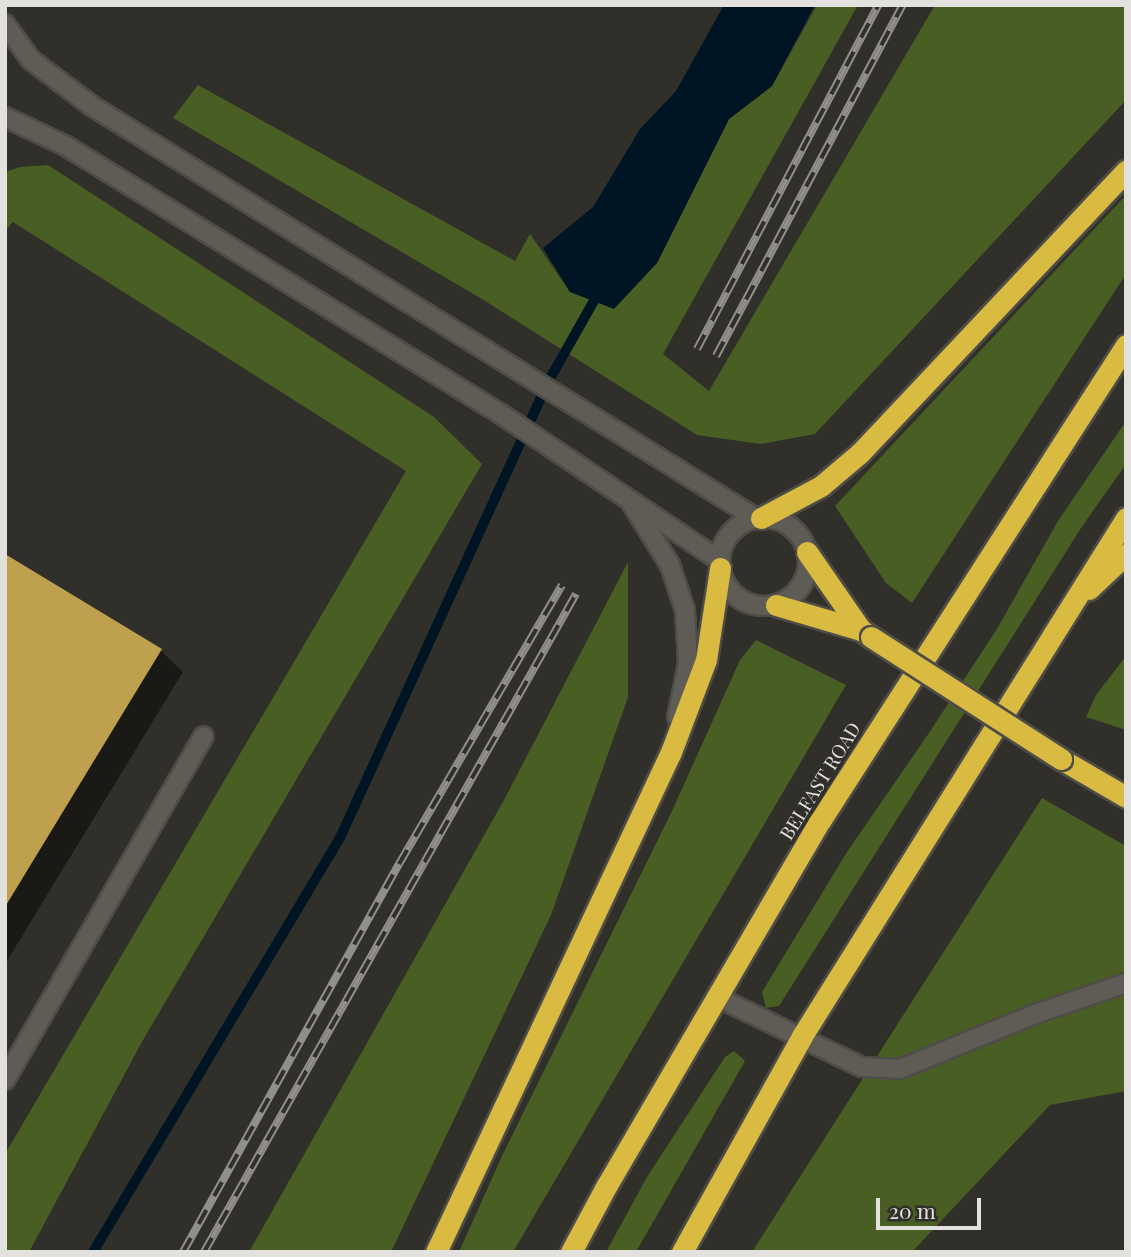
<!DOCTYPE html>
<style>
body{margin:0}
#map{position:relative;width:1131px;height:1257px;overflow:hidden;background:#312f29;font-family:"Playfair Display",serif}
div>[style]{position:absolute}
.green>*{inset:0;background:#495e23}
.water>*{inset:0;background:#001523}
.shadow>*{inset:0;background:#0007}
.stream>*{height:10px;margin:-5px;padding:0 5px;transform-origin:5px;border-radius:5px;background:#001523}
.building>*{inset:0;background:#bea04f}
.roads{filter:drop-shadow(2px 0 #4e4c47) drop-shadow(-2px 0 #4e4c47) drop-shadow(0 2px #4e4c47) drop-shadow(0 -2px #4e4c47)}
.minor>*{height:18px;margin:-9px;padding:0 9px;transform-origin:9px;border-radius:9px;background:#5f5c56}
.minor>.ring{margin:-9px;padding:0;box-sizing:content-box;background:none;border:18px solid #5f5c56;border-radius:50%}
.highway>*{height:21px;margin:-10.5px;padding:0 10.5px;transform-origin:10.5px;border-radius:10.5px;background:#dabb42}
.rail>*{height:8px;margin-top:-4px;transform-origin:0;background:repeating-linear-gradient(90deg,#312f29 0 16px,#918f8a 0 32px);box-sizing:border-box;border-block:2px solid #918f8a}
.bridges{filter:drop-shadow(2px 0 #4e4c47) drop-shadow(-2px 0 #4e4c47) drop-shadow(0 2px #4e4c47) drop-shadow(0 -2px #4e4c47)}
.highway-bridge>*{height:21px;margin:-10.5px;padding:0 10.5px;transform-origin:10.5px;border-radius:10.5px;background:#dabb42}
span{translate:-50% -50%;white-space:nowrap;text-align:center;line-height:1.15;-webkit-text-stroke:7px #312f29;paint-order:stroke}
.street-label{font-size:19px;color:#e3e1dd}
.frame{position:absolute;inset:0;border:7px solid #e3e1dd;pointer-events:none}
.scale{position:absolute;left:876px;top:1198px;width:105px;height:32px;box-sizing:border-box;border:4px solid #e3e1dd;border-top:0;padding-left:9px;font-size:21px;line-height:24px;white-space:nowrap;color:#e3e1dd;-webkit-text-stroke:5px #312f29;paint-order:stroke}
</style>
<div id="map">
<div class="green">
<i style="clip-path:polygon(817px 5px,858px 5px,663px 354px,709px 391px,935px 5px,1126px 5px,1126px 100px,815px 434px,761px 444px,697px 435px,482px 299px,173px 118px,198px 85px,515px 261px,530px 234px,570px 292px,657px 263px,729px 119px,772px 86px)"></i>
<i style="clip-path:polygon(48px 165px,434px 417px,482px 464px,143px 1040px,29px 1252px,5px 1252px,5px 1154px,406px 471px,13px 222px,5px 231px,5px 172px,20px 167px)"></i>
<i style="clip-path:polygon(1126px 195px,1126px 274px,912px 603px,886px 583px,835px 506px)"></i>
<i style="clip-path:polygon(1126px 421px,1126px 464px,1081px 528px,779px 1006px,766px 1008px,762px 992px,847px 852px,929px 733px,997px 629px,1058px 521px)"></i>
<i style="clip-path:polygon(628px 562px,628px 697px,551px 915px,391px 1252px,249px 1252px,504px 800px)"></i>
<i style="clip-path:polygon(756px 640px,846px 685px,513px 1252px,459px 1252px,502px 1156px,672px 811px,740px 660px)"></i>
<i style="clip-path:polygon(1126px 656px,1126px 730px,1086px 717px,1096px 695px)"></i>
<i style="clip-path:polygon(1042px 798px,1126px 846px,1126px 1091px,1050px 1105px,912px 1252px,752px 1252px)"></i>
<i style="clip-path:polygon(734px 1051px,745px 1061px,636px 1252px,606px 1252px,647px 1177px,725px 1057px)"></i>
</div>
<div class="water">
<i style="clip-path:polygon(724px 5px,815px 5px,772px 86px,729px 119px,657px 263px,614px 309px,570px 292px,543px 248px,593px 207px,640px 129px,676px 91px)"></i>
</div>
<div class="shadow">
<i style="clip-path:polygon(5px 556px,161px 651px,183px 672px,5px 964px)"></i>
</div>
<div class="stream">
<i style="left:93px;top:1252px;width:480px;rotate:-59.2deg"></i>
<i style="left:339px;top:840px;width:503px;rotate:-65.47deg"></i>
<i style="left:548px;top:382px;width:106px;rotate:-60.5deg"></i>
</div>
<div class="building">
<i style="clip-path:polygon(5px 554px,162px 649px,5px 907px)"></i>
</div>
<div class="roads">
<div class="minor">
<i style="left:5px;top:24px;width:44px;rotate:54.2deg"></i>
<i style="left:31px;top:60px;width:76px;rotate:37deg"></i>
<i style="left:92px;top:106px;width:781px;rotate:31.82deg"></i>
<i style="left:5px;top:117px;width:68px;rotate:25.4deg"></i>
<i style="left:66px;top:146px;width:511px;rotate:31.64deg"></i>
<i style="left:501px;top:414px;width:262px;rotate:33.8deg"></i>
<i style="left:632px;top:504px;width:72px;rotate:58.1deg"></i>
<i style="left:670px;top:565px;width:47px;rotate:71.6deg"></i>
<i style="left:685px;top:610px;width:54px;rotate:86.8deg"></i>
<i style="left:688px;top:664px;width:54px;rotate:101.7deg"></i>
<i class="ring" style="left:720px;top:518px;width:70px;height:70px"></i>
<i style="left:717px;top:997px;width:161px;rotate:25.8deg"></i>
<i style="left:862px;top:1067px;width:38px;rotate:3deg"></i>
<i style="left:900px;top:1069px;width:149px;rotate:-22.1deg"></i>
<i style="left:1038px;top:1013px;width:93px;rotate:-18.8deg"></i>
<i style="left:5px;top:1080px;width:397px;rotate:-60deg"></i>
</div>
<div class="highway">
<i style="left:761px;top:518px;width:68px;rotate:-28.1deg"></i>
<i style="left:821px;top:486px;width:51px;rotate:-40.2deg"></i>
<i style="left:860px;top:453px;width:388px;rotate:-46.7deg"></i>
<i style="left:807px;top:552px;width:95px;rotate:55.3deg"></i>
<i style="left:1089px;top:589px;width:51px;rotate:-43.4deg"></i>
<i style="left:776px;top:605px;width:89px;rotate:16.4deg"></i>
<i style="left:861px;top:630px;width:12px;rotate:35deg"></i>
<i style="left:1061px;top:759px;width:75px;rotate:30.3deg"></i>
<i style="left:436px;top:1252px;width:552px;rotate:-64.83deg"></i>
<i style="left:671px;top:752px;width:98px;rotate:-69.2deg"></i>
<i style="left:706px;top:660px;width:93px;rotate:-81.3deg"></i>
<i style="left:571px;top:1252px;width:76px;rotate:-61.8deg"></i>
<i style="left:607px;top:1185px;width:422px;rotate:-59.7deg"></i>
<i style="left:820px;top:821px;width:566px;rotate:-57.26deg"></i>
<i style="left:682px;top:1252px;width:247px;rotate:-60.9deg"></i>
<i style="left:802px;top:1036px;width:611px;rotate:-57.97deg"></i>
</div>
</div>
<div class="rail">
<i style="left:697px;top:349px;width:389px;rotate:-62.2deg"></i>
<i style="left:716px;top:356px;width:398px;rotate:-62deg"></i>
<i style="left:183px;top:1252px;width:444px;rotate:-60.9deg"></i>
<i style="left:399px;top:864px;width:323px;rotate:-59.7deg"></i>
<i style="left:204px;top:1252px;width:756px;rotate:-60.52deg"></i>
</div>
<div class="bridges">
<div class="highway-bridge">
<i style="left:871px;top:637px;width:226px;rotate:32.7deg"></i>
</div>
</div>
<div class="street-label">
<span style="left:820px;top:781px;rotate:-58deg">BELFAST ROAD</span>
</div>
<div class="frame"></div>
<div class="scale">20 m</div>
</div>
